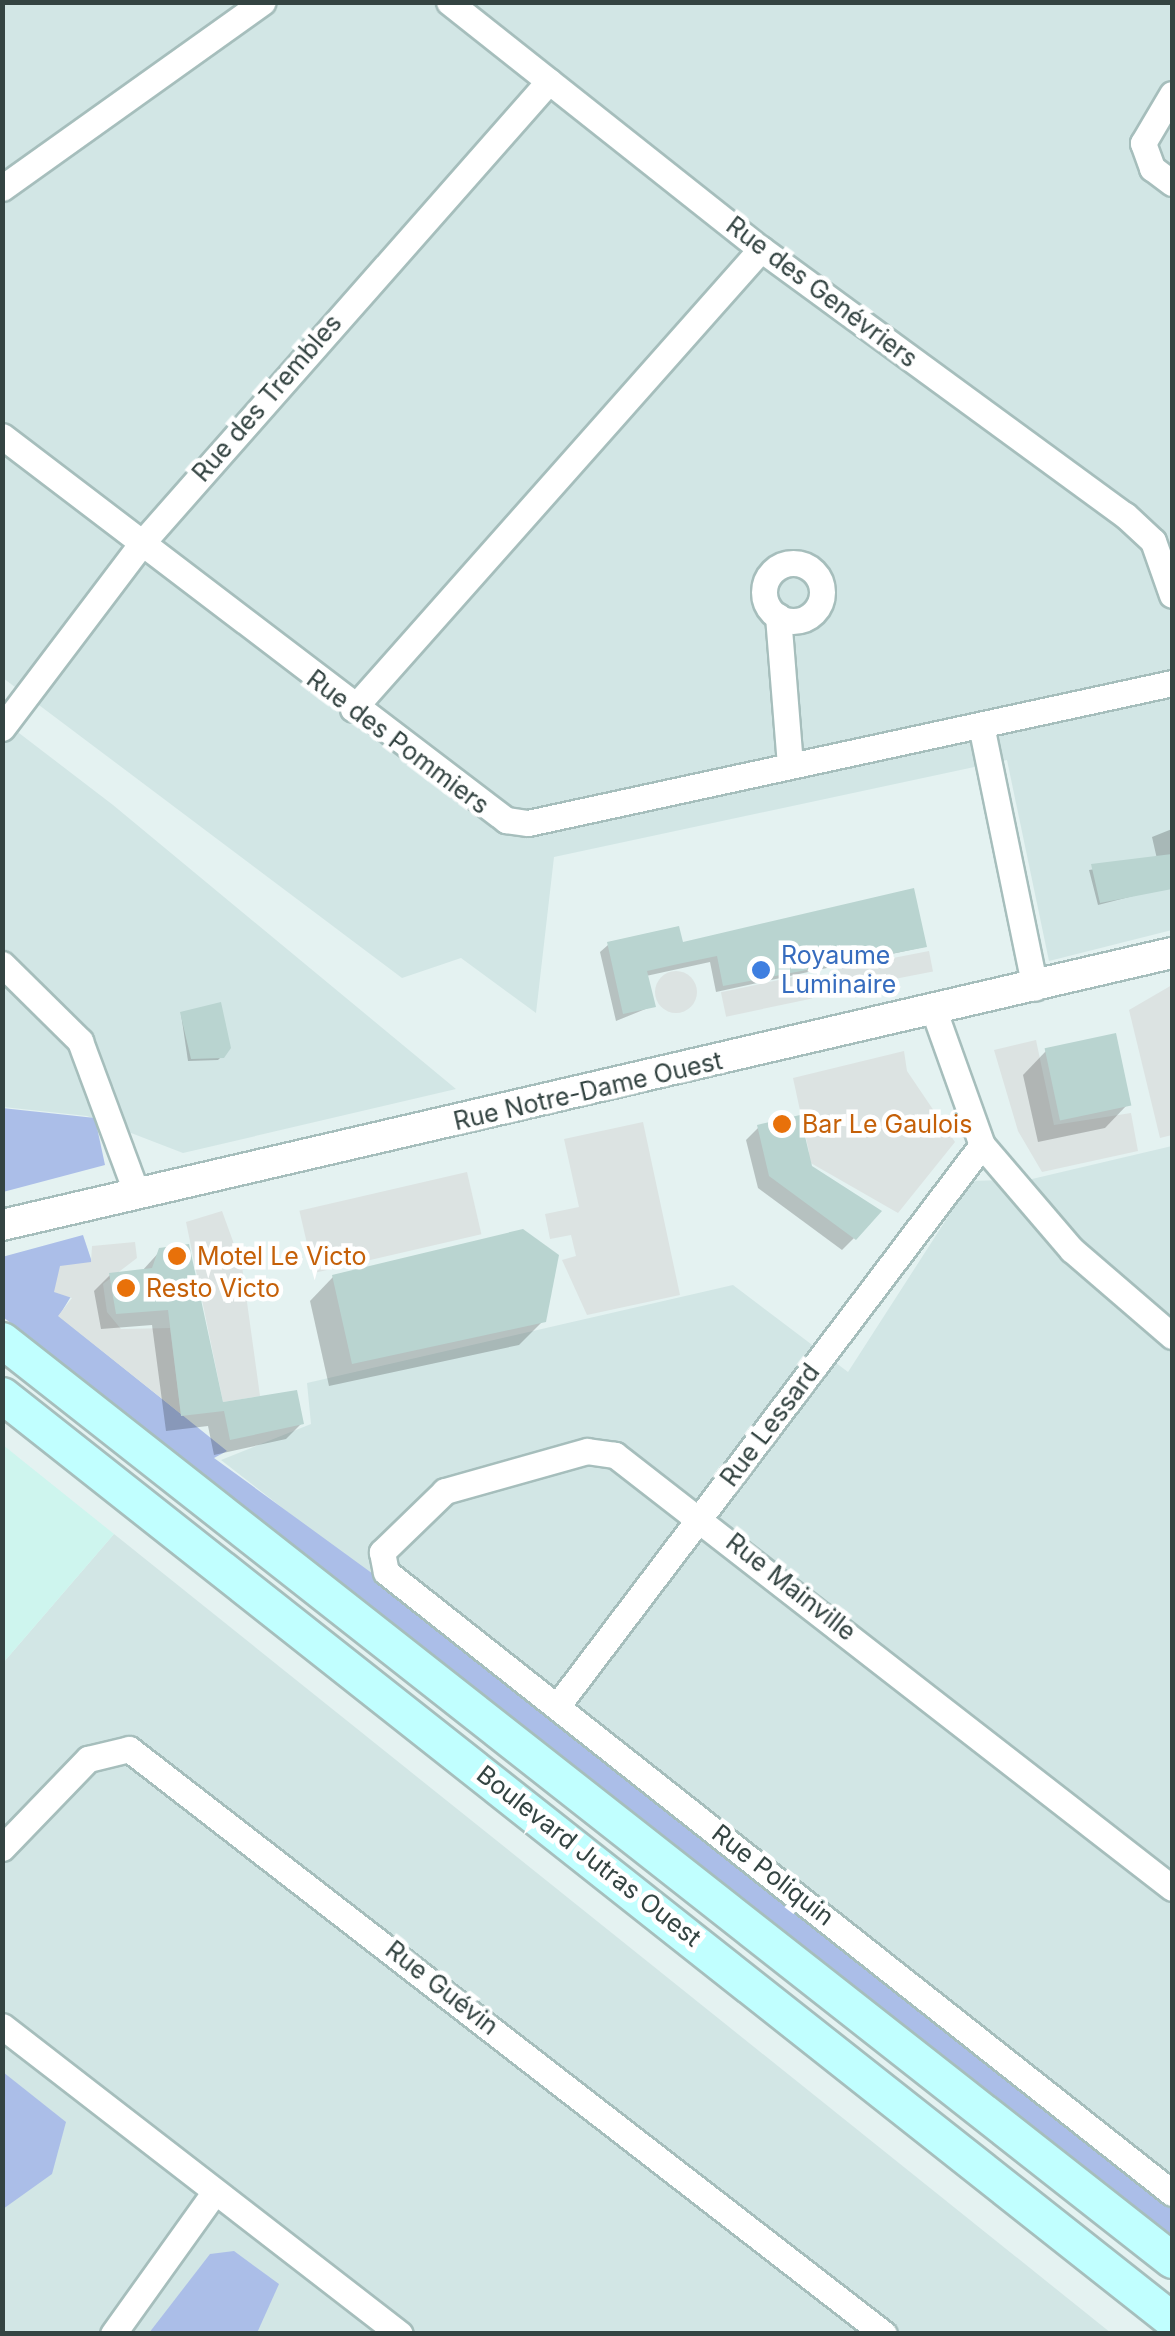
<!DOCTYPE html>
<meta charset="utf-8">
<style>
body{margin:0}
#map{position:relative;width:1175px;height:2336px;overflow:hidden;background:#e4f2f1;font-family:Inter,sans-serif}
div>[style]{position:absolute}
.residential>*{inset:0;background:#d2e6e5}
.commercial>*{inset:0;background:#cef5ee}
.green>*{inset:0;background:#abbee8}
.parking>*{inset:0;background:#dce3e2;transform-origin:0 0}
.round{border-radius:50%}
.shadow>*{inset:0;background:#0003}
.building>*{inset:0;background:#b9d4d0;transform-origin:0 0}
.roads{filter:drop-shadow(2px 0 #a6bebc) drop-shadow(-2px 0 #a6bebc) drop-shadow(0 2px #a6bebc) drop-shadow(0 -2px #a6bebc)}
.minor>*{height:25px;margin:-12.5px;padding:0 12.5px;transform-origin:12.5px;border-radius:12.5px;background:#fff}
.minor>.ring{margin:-12.5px;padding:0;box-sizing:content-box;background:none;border:25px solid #fff;border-radius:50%}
.tertiary>*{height:30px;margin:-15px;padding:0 15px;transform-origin:15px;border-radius:15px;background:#fff}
.secondary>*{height:35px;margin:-17.5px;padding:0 17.5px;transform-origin:17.5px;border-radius:17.5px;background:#c1ffff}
.dots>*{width:28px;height:28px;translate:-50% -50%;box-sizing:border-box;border:5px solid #fff;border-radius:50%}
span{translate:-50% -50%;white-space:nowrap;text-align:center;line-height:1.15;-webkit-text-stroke:9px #fff;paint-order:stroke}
.street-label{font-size:25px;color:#344442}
.shop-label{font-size:25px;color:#366cbe}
.left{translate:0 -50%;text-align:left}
.food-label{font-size:25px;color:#c56008}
.frame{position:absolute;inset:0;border:5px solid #344442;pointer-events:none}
</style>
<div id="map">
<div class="residential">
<i style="clip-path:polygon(3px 3px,1172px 3px,1172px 930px,1049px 961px,1007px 760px,554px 857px,536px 1013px,461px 958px,402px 978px,3px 678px)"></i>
<i style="clip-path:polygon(2px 720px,113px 805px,456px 1089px,183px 1153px,87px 1116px,3px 1107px)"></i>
<i style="clip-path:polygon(1172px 1146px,1172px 2202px,221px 1460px,311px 1424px,307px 1383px,733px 1285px,848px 1372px,971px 1181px,1032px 1179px)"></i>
<i style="clip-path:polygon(114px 1534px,1111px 2333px,3px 2334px,3px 1663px)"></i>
</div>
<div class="commercial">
<i style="clip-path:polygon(3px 1445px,114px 1534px,3px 1663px)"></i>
</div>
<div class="green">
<i style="clip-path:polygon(2px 1108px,95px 1118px,105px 1165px,3px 1192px)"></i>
<i style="clip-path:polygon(83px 1235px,92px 1262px,59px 1316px,227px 1451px,214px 1458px,465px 1641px,1172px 2201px,1172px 2239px,3px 1317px,2px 1257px)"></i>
<i style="clip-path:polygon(3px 2072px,66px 2122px,52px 2174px,3px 2209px)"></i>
<i style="clip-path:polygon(234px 2251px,279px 2284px,257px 2333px,149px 2333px,210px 2254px)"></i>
</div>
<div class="parking">
<i style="left:929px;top:951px;width:21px;height:93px;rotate:79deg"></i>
<i class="round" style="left:655px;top:971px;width:42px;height:42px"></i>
<i style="left:807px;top:974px;width:25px;height:88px;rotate:78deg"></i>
<i style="clip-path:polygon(1172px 985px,1172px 1135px,1160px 1138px,1129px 1010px)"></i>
<i style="clip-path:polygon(1036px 1040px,1054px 1125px,1131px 1113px,1138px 1151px,1042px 1172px,1018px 1131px,994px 1050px)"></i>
<i style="clip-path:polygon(904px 1051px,907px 1071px,955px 1142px,898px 1213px,802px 1158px,809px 1152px,793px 1078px)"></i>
<i style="clip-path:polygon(643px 1122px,680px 1295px,587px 1315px,562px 1260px,576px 1256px,571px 1235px,550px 1239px,545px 1214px,579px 1207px,564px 1139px)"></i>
<i style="left:467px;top:1172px;width:64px;height:172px;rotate:77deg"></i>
<i style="clip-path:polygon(222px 1211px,242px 1266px,260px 1396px,223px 1402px,186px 1222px)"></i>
<i style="clip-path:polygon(135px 1242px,137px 1258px,103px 1284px,107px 1312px,121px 1329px,170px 1328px,181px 1414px,58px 1316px,72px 1298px,54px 1292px,60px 1266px,91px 1262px,92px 1246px)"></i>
</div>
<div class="shadow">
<i style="clip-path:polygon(1172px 829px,1172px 886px,1098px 905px,1089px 870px,1157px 859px,1152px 837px)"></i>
<i style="clip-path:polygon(608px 945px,681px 945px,924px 947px,716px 992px,710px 962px,646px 976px,653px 1006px,616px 1021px,600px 952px)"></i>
<i style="clip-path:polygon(181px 1014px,222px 1056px,218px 1060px,188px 1061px)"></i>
<i style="clip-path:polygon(1046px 1051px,1128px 1104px,1105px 1128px,1038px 1142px,1023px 1075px)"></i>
<i style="clip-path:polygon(758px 1128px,854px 1238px,842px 1250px,758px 1188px,746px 1140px)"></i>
<i style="clip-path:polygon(161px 1250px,221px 1405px,302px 1423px,286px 1439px,214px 1455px,208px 1426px,166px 1431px,152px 1325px,101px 1329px,94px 1291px,110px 1275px,142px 1271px)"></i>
<i style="clip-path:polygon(333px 1277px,543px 1321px,519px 1345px,329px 1386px,310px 1301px)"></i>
</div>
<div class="building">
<i style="clip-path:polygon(1172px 854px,1172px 889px,1100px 903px,1091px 864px)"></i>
<i style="clip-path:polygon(914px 888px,927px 947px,723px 986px,717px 956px,678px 964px,647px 971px,656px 1007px,623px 1014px,607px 942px,679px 926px,683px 942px)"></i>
<i style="clip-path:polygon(221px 1002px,231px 1048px,224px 1058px,191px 1059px,180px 1012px)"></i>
<i style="left:1116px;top:1033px;width:74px;height:73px;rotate:78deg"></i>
<i style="clip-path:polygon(800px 1115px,812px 1166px,882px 1211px,856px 1240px,769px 1176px,757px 1125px)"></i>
<i style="clip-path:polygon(523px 1229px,559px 1255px,546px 1322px,352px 1364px,332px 1275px)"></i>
<i style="clip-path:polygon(189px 1244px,223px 1402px,297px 1390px,304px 1424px,230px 1440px,224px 1411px,181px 1416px,168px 1310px,116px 1314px,109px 1273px,152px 1268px,159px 1248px)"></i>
</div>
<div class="roads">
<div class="minor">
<i style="left:449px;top:2px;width:398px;rotate:38.4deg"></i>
<i style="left:761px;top:249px;width:451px;rotate:36.2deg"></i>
<i style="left:1125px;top:515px;width:38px;rotate:43deg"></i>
<i style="left:1153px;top:541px;width:57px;rotate:70.6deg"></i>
<i style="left:1172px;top:94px;width:57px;rotate:120.6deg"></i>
<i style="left:1143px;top:143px;width:27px;rotate:70deg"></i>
<i style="left:1152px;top:168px;width:25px;rotate:37deg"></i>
<i style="left:2px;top:188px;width:320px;rotate:-35.5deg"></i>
<i style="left:2px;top:436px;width:634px;rotate:37.3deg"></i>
<i style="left:506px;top:820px;width:22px;rotate:8deg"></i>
<i style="left:528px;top:823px;width:659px;rotate:-12.26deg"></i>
<i class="ring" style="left:764px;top:563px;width:33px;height:33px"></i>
<i style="left:778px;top:616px;width:150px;rotate:85.4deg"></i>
<i style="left:353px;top:709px;width:615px;rotate:-48.43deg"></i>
<i style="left:2px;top:728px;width:231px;rotate:-52.9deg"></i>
<i style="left:141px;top:544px;width:617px;rotate:-48.61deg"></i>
<i style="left:982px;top:730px;width:263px;rotate:78.4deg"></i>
<i style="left:2px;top:964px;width:110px;rotate:44.6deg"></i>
<i style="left:80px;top:1041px;width:163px;rotate:69.6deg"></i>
<i style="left:934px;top:1011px;width:142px;rotate:70.3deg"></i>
<i style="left:982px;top:1145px;width:138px;rotate:49.4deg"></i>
<i style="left:1072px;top:1250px;width:132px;rotate:40.7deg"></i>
<i style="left:558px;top:1705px;width:702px;rotate:-52.87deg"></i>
<i style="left:2px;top:1848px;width:124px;rotate:-46deg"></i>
<i style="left:88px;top:1759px;width:42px;rotate:-13.7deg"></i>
<i style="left:129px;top:1749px;width:955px;rotate:37.77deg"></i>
<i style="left:1172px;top:1888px;width:706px;rotate:-142.14deg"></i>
<i style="left:615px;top:1455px;width:28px;rotate:-172deg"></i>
<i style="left:587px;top:1451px;width:148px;rotate:164.3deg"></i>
<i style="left:445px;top:1491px;width:88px;rotate:135.9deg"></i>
<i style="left:382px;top:1552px;width:20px;rotate:79deg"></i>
<i style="left:386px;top:1572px;width:1002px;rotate:38.31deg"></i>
<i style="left:2px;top:2026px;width:503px;rotate:37.74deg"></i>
<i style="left:113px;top:2334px;width:173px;rotate:-54.4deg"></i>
</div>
<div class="tertiary">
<i style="left:2px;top:1225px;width:1201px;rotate:-13.09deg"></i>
</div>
<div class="secondary">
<i style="left:2px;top:1340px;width:1488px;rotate:38.18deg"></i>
<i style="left:2px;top:1395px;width:1491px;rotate:38.33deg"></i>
</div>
</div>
<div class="dots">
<i style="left:761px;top:970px;background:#3f7fe0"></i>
<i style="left:782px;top:1124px;background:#e8710a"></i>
<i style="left:177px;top:1256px;background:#e8710a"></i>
<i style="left:126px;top:1288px;background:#e8710a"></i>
</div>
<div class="street-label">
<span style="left:822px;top:292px;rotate:37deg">Rue des Genévriers</span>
<span style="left:267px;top:398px;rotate:-49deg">Rue des Trembles</span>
<span style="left:398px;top:742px;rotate:37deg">Rue des Pommiers</span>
<span style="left:588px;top:1091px;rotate:-13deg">Rue Notre-Dame Ouest</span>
<span style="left:770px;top:1425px;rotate:-53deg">Rue Lessard</span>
<span style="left:791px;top:1587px;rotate:38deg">Rue Mainville</span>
<span style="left:589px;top:1856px;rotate:38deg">Boulevard Jutras Ouest</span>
<span style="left:773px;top:1875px;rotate:38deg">Rue Poliquin</span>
<span style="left:442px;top:1988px;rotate:38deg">Rue Guévin</span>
</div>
<div class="shop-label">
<span class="left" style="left:781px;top:970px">Royaume<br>Luminaire</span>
</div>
<div class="food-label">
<span class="left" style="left:802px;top:1124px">Bar Le Gaulois</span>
<span class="left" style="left:197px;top:1256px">Motel Le Victo</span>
<span class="left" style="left:146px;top:1288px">Resto Victo</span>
</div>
<div class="frame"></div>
</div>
